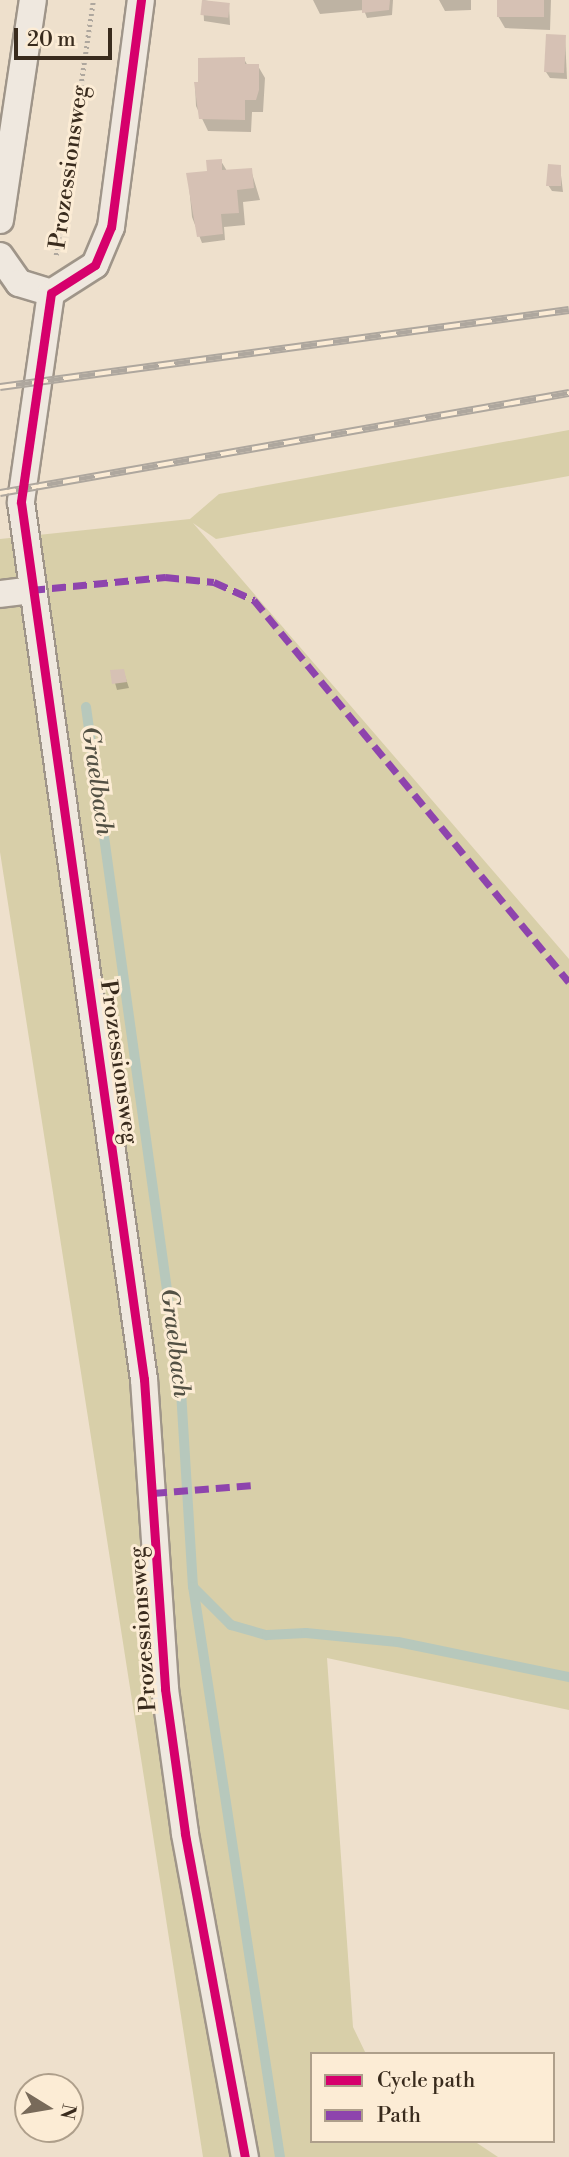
<!DOCTYPE html>
<style>
body{margin:0}
#map{position:relative;width:569px;height:2157px;overflow:hidden;background:#eee0cc;font-family:"Libre Bodoni",serif}
div>[style]{position:absolute}
.green>*{inset:0;background:#d8cfa9}
.shadow>*{inset:0;background:#0003}
.stream>*{height:10px;margin:-5px;padding:0 5px;transform-origin:5px;border-radius:5px;background:#b7c8bc}
.building>*{inset:0;background:#d6c1b4;transform-origin:0 0}
.path>*{height:4.5px;margin-top:-2.25px;transform-origin:0;background:repeating-linear-gradient(90deg,#aea79e 0 2px,transparent 0 5.5px)}
.roads{filter:drop-shadow(2px 0 #9f9589) drop-shadow(-2px 0 #9f9589) drop-shadow(0 2px #9f9589) drop-shadow(0 -2px #9f9589)}
.street>*{height:26px;margin:-13px;padding:0 13px;transform-origin:13px;border-radius:13px;background:#efe8df}
.rail>*{height:8px;margin-top:-4px;transform-origin:0;background:repeating-linear-gradient(90deg,#fcecd5 0 16px,#aea79e 0 32px);box-sizing:border-box;border-block:2px solid #aea79e}
.quiet>*{height:7px;margin-top:-3.5px;transform-origin:0;background:repeating-linear-gradient(90deg,#8e44ad 0 14px,transparent 0 21px)}
.cycleway>*{height:9px;margin:-4.5px;padding:0 4.5px;transform-origin:4.5px;border-radius:4.5px;background:#d6006c}
span{translate:-50% -50%;white-space:nowrap;text-align:center;line-height:1.15;-webkit-text-stroke:6px #fcecd5;paint-order:stroke}
.street-label{font-size:23px;color:#392b1d}
.water-label{font-size:24px;color:#525043;font-style:italic}
.legend{position:absolute;left:310px;top:2052px;width:245px;height:91px;box-sizing:border-box;background:#fcecd5;border:2px solid #ae9f8b;margin:0;padding:9px 12px;list-style:none;font-size:21px;color:#392b1d}
.legend li{display:flex;align-items:center;gap:14px;height:35px}
.legend b{width:35px;border:2px solid #ae9f8b}
.north{position:absolute;left:14px;top:2073px;width:70px;height:70px;box-sizing:border-box;background:#fcecd5;border:2px solid #ae9f8b;border-radius:50%;rotate:101deg;font-size:19px;font-weight:700;line-height:28px;text-align:center;color:#392b1d}
.north::after{content:'';display:block;margin:auto;width:24px;height:32px;background:#786a5a;clip-path:polygon(50% 0,100% 100%,50% 72%,0 100%)}
.scale{position:absolute;left:14px;top:28px;width:98px;height:32px;box-sizing:border-box;border:4px solid #392b1d;border-top:0;padding-left:9px;font-size:21px;line-height:24px;white-space:nowrap;color:#392b1d;-webkit-text-stroke:5px #fcecd5;paint-order:stroke}
</style>
<div id="map">
<div class="green">
<i style="clip-path:polygon(569px 430px,569px 476px,216px 539px,193px 523px,569px 959px,569px 1710px,327px 1658px,353px 2027px,366px 2054px,312px 2054px,312px 2141px,474px 2141px,498px 2157px,203px 2157px,0 852px,0 539px,190px 519px,219px 494px)"></i>
</div>
<div class="shadow">
<i style="clip-path:polygon(203px 0,229px 5px,230px 25px,204px 21px)"></i>
<i style="clip-path:polygon(393px 0,392px 15px,367px 18px,364px 10px,320px 14px,313px 0)"></i>
<i style="clip-path:polygon(439px 0,471px 0,471px 10px,445px 11px)"></i>
<i style="clip-path:polygon(498px 0,551px 0,550px 30px,505px 28px,498px 16px)"></i>
<i style="clip-path:polygon(565px 36px,567px 79px,550px 78px,546px 72px)"></i>
<i style="clip-path:polygon(244px 59px,248px 66px,258px 66px,265px 78px,263px 112px,252px 112px,251px 132px,208px 131px,196px 106px,195px 84px)"></i>
<i style="clip-path:polygon(221px 161px,227px 171px,251px 170px,260px 200px,243px 202px,245px 225px,224px 227px,225px 240px,202px 243px,192px 217px,188px 175px,208px 172px)"></i>
<i style="clip-path:polygon(560px 167px,563px 192px,552px 191px,548px 185px)"></i>
<i style="clip-path:polygon(123px 670px,129px 688px,117px 690px,112px 672px)"></i>
</div>
<div class="stream">
<i style="left:86px;top:707px;width:691px;rotate:82.09deg"></i>
<i style="left:181px;top:1391px;width:195px;rotate:86.5deg"></i>
<i style="left:193px;top:1586px;width:578px;rotate:81.34deg"></i>
<i style="left:193px;top:1587px;width:54px;rotate:45deg"></i>
<i style="left:231px;top:1625px;width:37px;rotate:16deg"></i>
<i style="left:267px;top:1635px;width:39px;rotate:-3deg"></i>
<i style="left:306px;top:1633px;width:92px;rotate:5.6deg"></i>
<i style="left:398px;top:1642px;width:175px;rotate:11.6deg"></i>
</div>
<div class="building">
<i style="left:202px;top:0;width:28px;height:15px;rotate:6deg"></i>
<i style="clip-path:polygon(362px 0,390px 0,389px 10px,362px 13px)"></i>
<i style="left:497px;top:0;width:47px;height:17px"></i>
<i style="left:546px;top:34px;width:20px;height:38px;rotate:3deg"></i>
<i style="clip-path:polygon(245px 57px,245px 64px,259px 64px,259px 90px,256px 100px,245px 100px,245px 120px,199px 119px,194px 82px,198px 82px,198px 58px)"></i>
<i style="clip-path:polygon(222px 159px,222px 170px,252px 168px,254px 188px,237px 190px,239px 213px,221px 214px,223px 234px,197px 237px,186px 173px,207px 171px,206px 160px)"></i>
<i style="clip-path:polygon(548px 164px,561px 165px,561px 186px,546px 186px)"></i>
<i style="clip-path:polygon(124px 669px,127px 682px,112px 684px,110px 670px)"></i>
</div>
<div class="path">
<i style="left:56px;top:255px;width:258px;rotate:-81.7deg"></i>
</div>
<div class="roads">
<div class="street">
<i style="left:0;top:220px;width:222px;rotate:-81.5deg"></i>
<i style="left:0;top:256px;width:33px;rotate:55deg"></i>
<i style="left:19px;top:283px;width:34px;rotate:17deg"></i>
<i style="left:51px;top:293px;width:52px;rotate:-32.5deg"></i>
<i style="left:95px;top:265px;width:41px;rotate:-67.2deg"></i>
<i style="left:111px;top:227px;width:229px;rotate:-82.5deg"></i>
<i style="left:51px;top:293px;width:211px;rotate:98.2deg"></i>
<i style="left:21px;top:502px;width:886px;rotate:82.02deg"></i>
<i style="left:144px;top:1379px;width:311px;rotate:86.1deg"></i>
<i style="left:165px;top:1689px;width:146px;rotate:82.1deg"></i>
<i style="left:185px;top:1834px;width:329px;rotate:79.5deg"></i>
<i style="left:0;top:594px;width:31px;rotate:-7deg"></i>
</div>
</div>
<div class="rail">
<i style="left:0;top:387px;width:574px;rotate:-7.71deg"></i>
<i style="left:0;top:493px;width:578px;rotate:-9.97deg"></i>
</div>
<div class="quiet">
<i style="left:31px;top:590px;width:135px;rotate:-5.5deg"></i>
<i style="left:165px;top:577px;width:49px;rotate:5.8deg"></i>
<i style="left:214px;top:582px;width:44px;rotate:24.2deg"></i>
<i style="left:254px;top:600px;width:495px;rotate:50.5deg"></i>
<i style="left:153px;top:1493px;width:101px;rotate:-4.5deg"></i>
</div>
<div class="cycleway">
<i style="left:141px;top:0;width:229px;rotate:97.5deg"></i>
<i style="left:111px;top:227px;width:41px;rotate:112.8deg"></i>
<i style="left:95px;top:265px;width:52px;rotate:147.5deg"></i>
<i style="left:51px;top:293px;width:211px;rotate:98.2deg"></i>
<i style="left:21px;top:502px;width:886px;rotate:82.02deg"></i>
<i style="left:144px;top:1379px;width:311px;rotate:86.1deg"></i>
<i style="left:165px;top:1689px;width:146px;rotate:82.1deg"></i>
<i style="left:185px;top:1834px;width:329px;rotate:79.5deg"></i>
</div>
<div class="street-label">
<span style="left:69px;top:167px;rotate:-82deg">Prozessionsweg</span>
<span style="left:119px;top:1062px;rotate:82deg">Prozessionsweg</span>
<span style="left:143px;top:1629px;rotate:-94deg">Prozessionsweg</span>
</div>
<div class="water-label">
<span style="left:96px;top:781px;rotate:82deg">Graelbach</span>
<span style="left:174px;top:1343px;rotate:83deg">Graelbach</span>
</div>
<ul class="legend">
<li><b style="height:9px;background:#d6006c"></b>Cycle path</li>
<li><b style="height:9px;background:#8e44ad"></b>Path</li>
</ul>
<div class="north">N</div>
<div class="scale">20 m</div>
</div>
